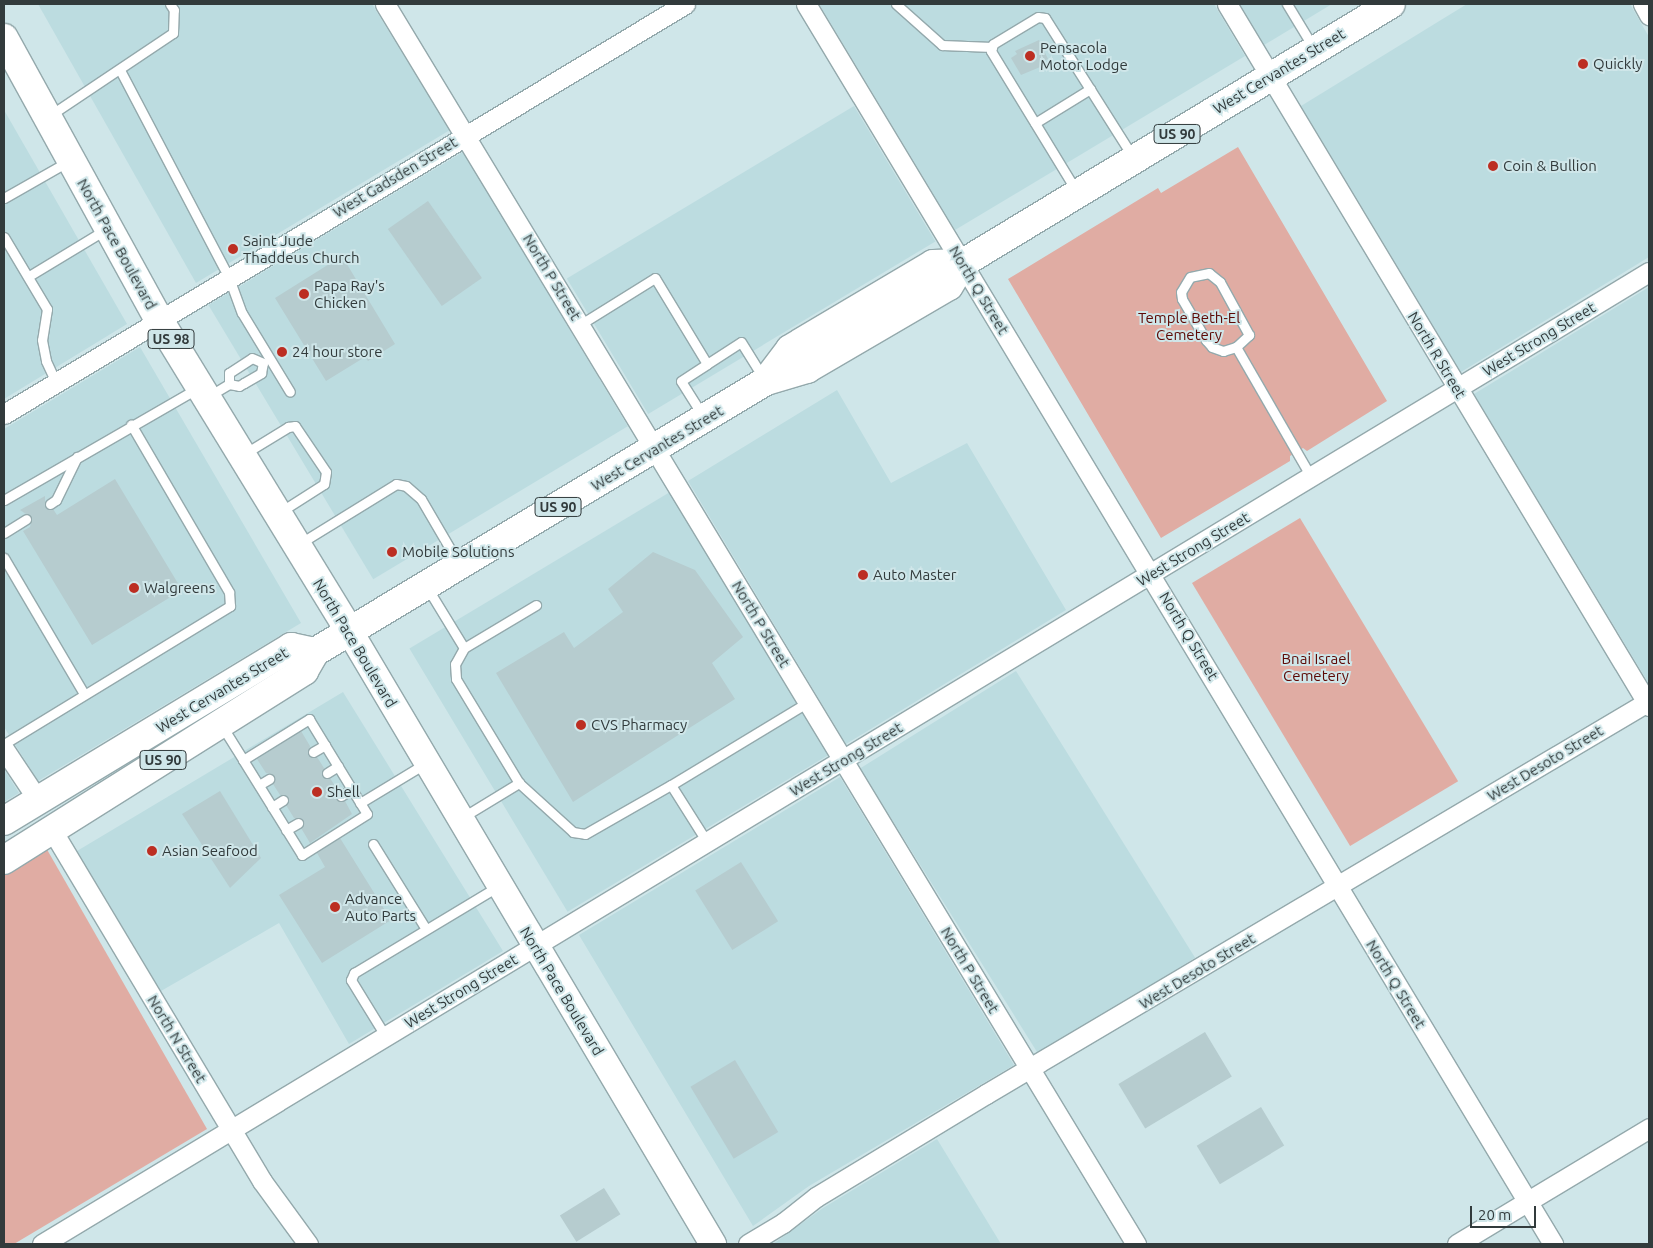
<!DOCTYPE html>
<style>
body{margin:0}
#map{position:relative;width:1653px;height:1248px;overflow:hidden;background:#cfe6e9;font-family:Ubuntu,sans-serif}
div>[style]{position:absolute}
.built>*{inset:0;background:#bcdce0;transform-origin:0 0}
.green>*{inset:0;background:#e0aca3;transform-origin:0 0}
.building>*{inset:0;background:#b6cccf;transform-origin:0 0}
.roads{filter:drop-shadow(1px 0 #94a9ac) drop-shadow(-1px 0 #94a9ac) drop-shadow(0 1px #94a9ac) drop-shadow(0 -1px #94a9ac)}
.service>*{height:9px;margin:-4.5px;padding:0 4.5px;transform-origin:4.5px;border-radius:4.5px;background:#fff}
.minor>*{height:19px;margin:-9.5px;padding:0 9.5px;transform-origin:9.5px;border-radius:9.5px;background:#fff}
.secondary>*{height:26px;margin:-13px;padding:0 13px;transform-origin:13px;border-radius:13px;background:#fff}
.primary>*{height:28px;margin:-14px;padding:0 14px;transform-origin:14px;border-radius:14px;background:#fff}
.dots>*{width:14px;height:14px;translate:-50% -50%;box-sizing:border-box;border:2px solid #cfe6e9;border-radius:50%}
span{translate:-50% -50%;white-space:nowrap;text-align:center;line-height:1.15;-webkit-text-stroke:4px #cfe6e9;paint-order:stroke}
.shield-label span{padding:1px 4px;background:#cfe6e9;border:1px solid;border-radius:4px;-webkit-text-stroke-width:0}
.shield-label{font-size:14px;color:#323b3c;font-weight:700}
.poi-label{font-size:15px;color:#323b3c}
.left{translate:0 -50%;text-align:left}
.street-label{font-size:15px;color:#323b3c}
.park-label{font-size:15px;color:#5d0905}
.frame{position:absolute;inset:0;border:5px solid #323b3c;pointer-events:none}
.scale{position:absolute;left:1470px;top:1206px;width:66px;height:22px;box-sizing:border-box;border:2px solid #323b3c;border-top:0;padding-left:6px;font-size:15px;line-height:18px;white-space:nowrap;color:#323b3c;-webkit-text-stroke:4px #cfe6e9;paint-order:stroke}
</style>
<div id="map">
<div class="built">
<i style="clip-path:polygon(38px 4px,372px 4px,450px 130px,196px 283px)"></i>
<i style="clip-path:polygon(819px 4px,1214px 4px,1245px 56px,955px 230px)"></i>
<i style="clip-path:polygon(1240px 4px,1332px 4px,1264px 45px)"></i>
<i style="clip-path:polygon(1467px 4px,1630px 4px,1649px 37px,1649px 257px,1461px 372px,1301px 106px)"></i>
<i style="left:854px;top:106px;width:158px;height:335px;rotate:59deg"></i>
<i style="clip-path:polygon(4px 110px,127px 324px,4px 399px)"></i>
<i style="left:463px;top:152px;width:320px;height:297px;rotate:59deg"></i>
<i style="clip-path:polygon(1649px 287px,1649px 684px,1474px 394px)"></i>
<i style="clip-path:polygon(140px 347px,301px 623px,38px 781px,4px 727px,4px 429px)"></i>
<i style="clip-path:polygon(837px 390px,891px 483px,967px 443px,1066px 610px,846px 744px,688px 481px)"></i>
<i style="left:670px;top:492px;width:307px;height:304px;rotate:59deg"></i>
<i style="left:1016px;top:671px;width:338px;height:184px;rotate:58deg"></i>
<i style="clip-path:polygon(343px 692px,503px 951px,349px 1044px,279px 923px,161px 991px,77px 851px)"></i>
<i style="clip-path:polygon(4px 769px,19px 793px,4px 802px)"></i>
<i style="clip-path:polygon(840px 777px,1014px 1065px,809px 1186px,753px 1226px,579px 935px)"></i>
<i style="clip-path:polygon(937px 1139px,1001px 1244px,773px 1244px,823px 1208px)"></i>
</div>
<div class="green">
<i style="clip-path:polygon(1238px 147px,1387px 401px,1307px 451px,1303px 448px,1290px 456px,1290px 461px,1161px 538px,1008px 279px,1158px 188px,1161px 193px)"></i>
<i style="left:1300px;top:518px;width:307px;height:126px;rotate:59deg"></i>
<i style="clip-path:polygon(45px 846px,207px 1129px,14px 1244px,4px 1244px,4px 872px)"></i>
</div>
<div class="building">
<i style="clip-path:polygon(1039px 40px,1048px 59px,1044px 61px,1045px 65px,1021px 75px,1011px 58px,1017px 54px,1015px 51px)"></i>
<i style="left:428px;top:201px;width:94px;height:49px;rotate:55deg"></i>
<i style="clip-path:polygon(342px 256px,395px 344px,368px 361px,365px 357px,326px 381px,275px 298px)"></i>
<i style="clip-path:polygon(115px 479px,182px 590px,92px 645px,23px 531px,30px 527px,32px 518px,20px 510px,45px 496px,45px 507px,53px 509px,57px 515px)"></i>
<i style="clip-path:polygon(653px 552px,695px 570px,743px 637px,712px 663px,735px 699px,573px 802px,496px 673px,564px 632px,574px 648px,623px 612px,608px 589px)"></i>
<i style="clip-path:polygon(301px 731px,310px 746px,308px 756px,317px 757px,324px 768px,322px 777px,330px 778px,338px 791px,336px 799px,345px 801px,352px 814px,310px 843px,301px 828px,303px 819px,294px 818px,286px 805px,288px 797px,280px 795px,273px 784px,274px 775px,266px 773px,257px 759px)"></i>
<i style="clip-path:polygon(220px 791px,261px 858px,230px 888px,182px 814px)"></i>
<i style="clip-path:polygon(340px 838px,391px 920px,322px 963px,279px 895px,325px 867px,317px 853px)"></i>
<i style="left:741px;top:862px;width:70px;height:54px;rotate:58deg"></i>
<i style="left:1205px;top:1032px;width:52px;height:101px;rotate:59deg"></i>
<i style="left:735px;top:1060px;width:84px;height:52px;rotate:59deg"></i>
<i style="left:1261px;top:1107px;width:45px;height:75px;rotate:59deg"></i>
<i style="left:604px;top:1188px;width:31px;height:52px;rotate:58deg"></i>
</div>
<div class="roads">
<div class="service">
<i style="left:896px;top:4px;width:62px;rotate:41.7deg"></i>
<i style="left:942px;top:45px;width:50px;rotate:2.3deg"></i>
<i style="left:1287px;top:4px;width:50px;rotate:58.8deg"></i>
<i style="left:120px;top:70px;width:235px;rotate:62.3deg"></i>
<i style="left:229px;top:278px;width:37px;rotate:70deg"></i>
<i style="left:242px;top:313px;width:92px;rotate:58.7deg"></i>
<i style="left:49px;top:116px;width:149px;rotate:-33.8deg"></i>
<i style="left:173px;top:33px;width:23px;rotate:-88deg"></i>
<i style="left:174px;top:10px;width:7px;rotate:-124deg"></i>
<i style="left:1035px;top:123px;width:65px;rotate:-31.7deg"></i>
<i style="left:1077px;top:192px;width:165px;rotate:-121.4deg"></i>
<i style="left:991px;top:51px;width:7px;rotate:-74deg"></i>
<i style="left:993px;top:44px;width:52px;rotate:-31deg"></i>
<i style="left:1038px;top:17px;width:7px;rotate:8deg"></i>
<i style="left:1045px;top:18px;width:165px;rotate:57.7deg"></i>
<i style="left:4px;top:198px;width:75px;rotate:-29.6deg"></i>
<i style="left:4px;top:237px;width:84px;rotate:59.2deg"></i>
<i style="left:47px;top:309px;width:31px;rotate:99deg"></i>
<i style="left:42px;top:340px;width:21px;rotate:79deg"></i>
<i style="left:46px;top:361px;width:23px;rotate:65deg"></i>
<i style="left:29px;top:276px;width:89px;rotate:-31.2deg"></i>
<i style="left:581px;top:324px;width:87px;rotate:-31.9deg"></i>
<i style="left:655px;top:278px;width:100px;rotate:58.8deg"></i>
<i style="left:707px;top:364px;width:40px;rotate:-32.9deg"></i>
<i style="left:741px;top:342px;width:44px;rotate:58.1deg"></i>
<i style="left:1236px;top:347px;width:18px;rotate:-43deg"></i>
<i style="left:1249px;top:335px;width:60px;rotate:-118.7deg"></i>
<i style="left:1220px;top:282px;width:14px;rotate:-141deg"></i>
<i style="left:1209px;top:273px;width:19px;rotate:168deg"></i>
<i style="left:1190px;top:277px;width:17px;rotate:121deg"></i>
<i style="left:1181px;top:292px;width:7px;rotate:82deg"></i>
<i style="left:1182px;top:299px;width:48px;rotate:59.7deg"></i>
<i style="left:1206px;top:340px;width:9px;rotate:49deg"></i>
<i style="left:1212px;top:347px;width:12px;rotate:20deg"></i>
<i style="left:1223px;top:351px;width:14px;rotate:-17deg"></i>
<i style="left:1236px;top:347px;width:150px;rotate:60deg"></i>
<i style="left:229px;top:384px;width:11px;rotate:-90deg"></i>
<i style="left:229px;top:373px;width:27px;rotate:-33deg"></i>
<i style="left:252px;top:358px;width:12px;rotate:24deg"></i>
<i style="left:209px;top:396px;width:23px;rotate:-31deg"></i>
<i style="left:229px;top:384px;width:10px;rotate:11deg"></i>
<i style="left:239px;top:386px;width:6px;rotate:-31deg"></i>
<i style="left:244px;top:383px;width:20px;rotate:-30deg"></i>
<i style="left:261px;top:373px;width:10px;rotate:-79deg"></i>
<i style="left:703px;top:416px;width:41px;rotate:-122.2deg"></i>
<i style="left:681px;top:381px;width:31px;rotate:-33deg"></i>
<i style="left:244px;top:454px;width:52px;rotate:-31.5deg"></i>
<i style="left:288px;top:427px;width:7px;rotate:-8deg"></i>
<i style="left:295px;top:426px;width:55px;rotate:56deg"></i>
<i style="left:326px;top:472px;width:12px;rotate:99deg"></i>
<i style="left:324px;top:484px;width:52px;rotate:147.5deg"></i>
<i style="left:4px;top:500px;width:224px;rotate:-30deg"></i>
<i style="left:50px;top:504px;width:7px;rotate:-34deg"></i>
<i style="left:56px;top:500px;width:48px;rotate:-64deg"></i>
<i style="left:4px;top:533px;width:26px;rotate:-32deg"></i>
<i style="left:299px;top:544px;width:114px;rotate:-31.7deg"></i>
<i style="left:396px;top:484px;width:10px;rotate:11deg"></i>
<i style="left:406px;top:486px;width:20px;rotate:41deg"></i>
<i style="left:421px;top:499px;width:75px;rotate:59.7deg"></i>
<i style="left:4px;top:558px;width:158px;rotate:59.5deg"></i>
<i style="left:428px;top:589px;width:69px;rotate:58.6deg"></i>
<i style="left:464px;top:648px;width:18px;rotate:119deg"></i>
<i style="left:455px;top:664px;width:15px;rotate:86deg"></i>
<i style="left:456px;top:679px;width:122px;rotate:58.8deg"></i>
<i style="left:464px;top:648px;width:84px;rotate:-30.8deg"></i>
<i style="left:309px;top:719px;width:111px;rotate:58.6deg"></i>
<i style="left:367px;top:814px;width:77px;rotate:147.8deg"></i>
<i style="left:302px;top:855px;width:112px;rotate:-121.8deg"></i>
<i style="left:243px;top:760px;width:78px;rotate:-31.8deg"></i>
<i style="left:222px;top:726px;width:40px;rotate:58deg"></i>
<i style="left:4px;top:744px;width:265px;rotate:-31.4deg"></i>
<i style="left:230px;top:606px;width:14px;rotate:-94deg"></i>
<i style="left:229px;top:592px;width:194px;rotate:-120.3deg"></i>
<i style="left:313px;top:752px;width:14px;rotate:-30deg"></i>
<i style="left:327px;top:773px;width:13px;rotate:-32deg"></i>
<i style="left:259px;top:785px;width:12px;rotate:-31deg"></i>
<i style="left:341px;top:796px;width:13px;rotate:-32deg"></i>
<i style="left:360px;top:803px;width:77px;rotate:-31.2deg"></i>
<i style="left:272px;top:807px;width:13px;rotate:-32deg"></i>
<i style="left:463px;top:817px;width:66px;rotate:-31.3deg"></i>
<i style="left:519px;top:783px;width:73px;rotate:42.2deg"></i>
<i style="left:573px;top:832px;width:12px;rotate:9deg"></i>
<i style="left:585px;top:834px;width:99px;rotate:-29.7deg"></i>
<i style="left:286px;top:830px;width:14px;rotate:-30deg"></i>
<i style="left:707px;top:842px;width:67px;rotate:-122.3deg"></i>
<i style="left:671px;top:785px;width:160px;rotate:-31.2deg"></i>
<i style="left:373px;top:844px;width:100px;rotate:58.1deg"></i>
<i style="left:386px;top:1037px;width:67px;rotate:-121.6deg"></i>
<i style="left:351px;top:980px;width:8px;rotate:-67deg"></i>
<i style="left:354px;top:973px;width:169px;rotate:-31deg"></i>
</div>
<div class="minor">
<i style="left:385px;top:4px;width:1450px;rotate:58.8deg"></i>
<i style="left:806px;top:4px;width:1448px;rotate:58.93deg"></i>
<i style="left:1227px;top:4px;width:819px;rotate:58.99deg"></i>
<i style="left:1643px;top:4px;width:13px;rotate:61deg"></i>
<i style="left:4px;top:414px;width:795px;rotate:-31.05deg"></i>
<i style="left:4px;top:749px;width:61px;rotate:56.3deg"></i>
<i style="left:52px;top:830px;width:409px;rotate:59.1deg"></i>
<i style="left:262px;top:1181px;width:78px;rotate:53.9deg"></i>
<i style="left:42px;top:1244px;width:1878px;rotate:-31.17deg"></i>
<i style="left:748px;top:1244px;width:41px;rotate:-31deg"></i>
<i style="left:783px;top:1223px;width:42px;rotate:-38.2deg"></i>
<i style="left:816px;top:1197px;width:199px;rotate:-31.2deg"></i>
<i style="left:986px;top:1094px;width:771px;rotate:-30.66deg"></i>
<i style="left:1457px;top:1244px;width:224px;rotate:-31.1deg"></i>
</div>
<div class="secondary">
<i style="left:350px;top:632px;width:712px;rotate:59.33deg"></i>
</div>
<div class="primary">
<i style="left:4px;top:38px;width:322px;rotate:61.2deg"></i>
<i style="left:159px;top:320px;width:366px;rotate:58.5deg"></i>
<i style="left:766px;top:381px;width:40px;rotate:-53deg"></i>
<i style="left:790px;top:349px;width:166px;rotate:-30.7deg"></i>
<i style="left:933px;top:264px;width:30px;rotate:-2deg"></i>
<i style="left:4px;top:821px;width:336px;rotate:-31.2deg"></i>
<i style="left:291px;top:647px;width:25px;rotate:12deg"></i>
<i style="left:4px;top:860px;width:355px;rotate:-32.2deg"></i>
<i style="left:304px;top:671px;width:22px;rotate:-60deg"></i>
<i style="left:315px;top:652px;width:526px;rotate:-31deg"></i>
<i style="left:766px;top:381px;width:43px;rotate:-16.3deg"></i>
<i style="left:807px;top:369px;width:164px;rotate:-30.3deg"></i>
<i style="left:949px;top:286px;width:27px;rotate:-59deg"></i>
<i style="left:963px;top:263px;width:500px;rotate:-31.18deg"></i>
</div>
</div>
<div class="dots">
<i style="left:1030px;top:56px;background:#bc2e22"></i>
<i style="left:1583px;top:64px;background:#bc2e22"></i>
<i style="left:1493px;top:166px;background:#bc2e22"></i>
<i style="left:233px;top:249px;background:#bc2e22"></i>
<i style="left:304px;top:294px;background:#bc2e22"></i>
<i style="left:282px;top:352px;background:#bc2e22"></i>
<i style="left:392px;top:552px;background:#bc2e22"></i>
<i style="left:863px;top:575px;background:#bc2e22"></i>
<i style="left:134px;top:588px;background:#bc2e22"></i>
<i style="left:581px;top:725px;background:#bc2e22"></i>
<i style="left:317px;top:792px;background:#bc2e22"></i>
<i style="left:152px;top:851px;background:#bc2e22"></i>
<i style="left:335px;top:907px;background:#bc2e22"></i>
</div>
<div class="shield-label">
<span style="left:1177px;top:134px">US 90</span>
<span style="left:171px;top:339px">US 98</span>
<span style="left:558px;top:507px">US 90</span>
<span style="left:163px;top:760px">US 90</span>
</div>
<div class="poi-label">
<span class="left" style="left:1040px;top:56px">Pensacola<br>Motor Lodge</span>
<span class="left" style="left:1593px;top:64px">Quickly</span>
<span class="left" style="left:1503px;top:166px">Coin &amp; Bullion</span>
<span class="left" style="left:243px;top:249px">Saint Jude<br>Thaddeus Church</span>
<span class="left" style="left:314px;top:294px">Papa Ray's<br>Chicken</span>
<span class="left" style="left:292px;top:352px">24 hour store</span>
<span class="left" style="left:402px;top:552px">Mobile Solutions</span>
<span class="left" style="left:873px;top:575px">Auto Master</span>
<span class="left" style="left:144px;top:588px">Walgreens</span>
<span class="left" style="left:591px;top:725px">CVS Pharmacy</span>
<span class="left" style="left:327px;top:792px">Shell</span>
<span class="left" style="left:162px;top:851px">Asian Seafood</span>
<span class="left" style="left:345px;top:907px">Advance<br>Auto Parts</span>
</div>
<div class="street-label">
<span style="left:1279px;top:71px;rotate:-31deg">West Cervantes Street</span>
<span style="left:395px;top:177px;rotate:-31deg">West Gadsden Street</span>
<span style="left:117px;top:244px;rotate:61deg">North Pace Boulevard</span>
<span style="left:552px;top:277px;rotate:59deg">North P Street</span>
<span style="left:979px;top:290px;rotate:59deg">North Q Street</span>
<span style="left:1539px;top:339px;rotate:-31deg">West Strong Street</span>
<span style="left:1437px;top:355px;rotate:59deg">North R Street</span>
<span style="left:657px;top:448px;rotate:-31deg">West Cervantes Street</span>
<span style="left:1193px;top:549px;rotate:-31deg">West Strong Street</span>
<span style="left:761px;top:624px;rotate:59deg">North P Street</span>
<span style="left:1189px;top:636px;rotate:59deg">North Q Street</span>
<span style="left:355px;top:643px;rotate:59deg">North Pace Boulevard</span>
<span style="left:222px;top:690px;rotate:-31deg">West Cervantes Street</span>
<span style="left:846px;top:759px;rotate:-31deg">West Strong Street</span>
<span style="left:1545px;top:763px;rotate:-31deg">West Desoto Street</span>
<span style="left:970px;top:970px;rotate:59deg">North P Street</span>
<span style="left:1197px;top:971px;rotate:-31deg">West Desoto Street</span>
<span style="left:1396px;top:984px;rotate:59deg">North Q Street</span>
<span style="left:461px;top:991px;rotate:-31deg">West Strong Street</span>
<span style="left:562px;top:991px;rotate:59deg">North Pace Boulevard</span>
<span style="left:177px;top:1039px;rotate:59deg">North N Street</span>
</div>
<div class="park-label">
<span style="left:1189px;top:326px">Temple Beth-El<br>Cemetery</span>
<span style="left:1316px;top:667px">Bnai Israel<br>Cemetery</span>
</div>
<div class="frame"></div>
<div class="scale">20 m</div>
</div>
